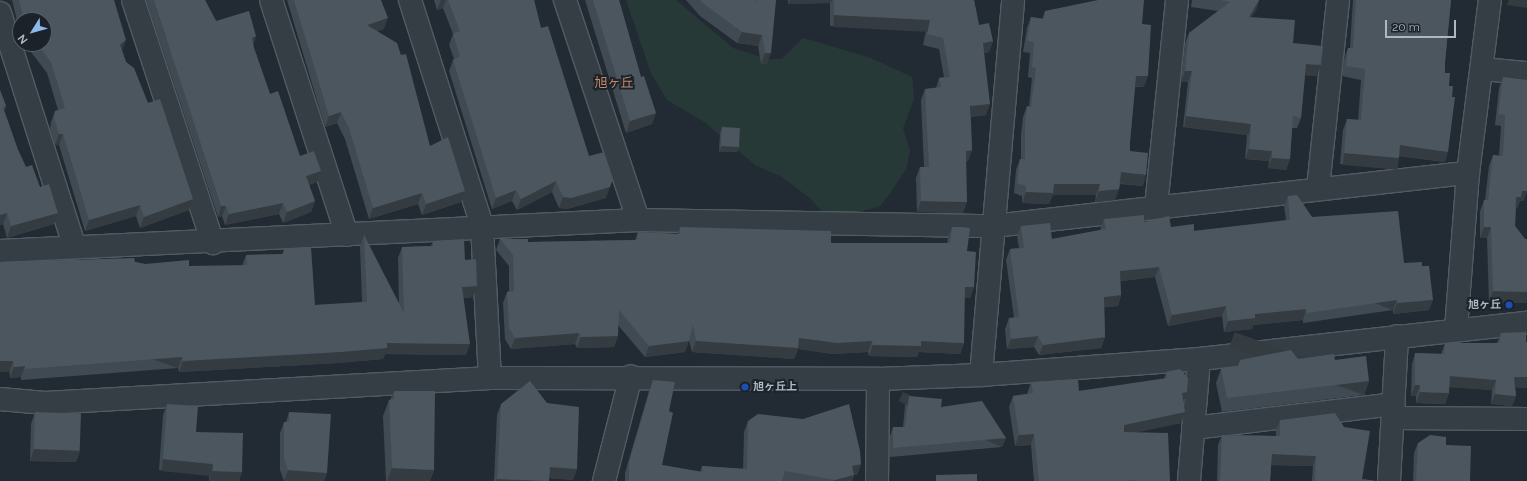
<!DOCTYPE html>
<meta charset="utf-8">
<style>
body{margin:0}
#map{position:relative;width:1527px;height:481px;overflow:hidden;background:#222b34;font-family:Raleway,"Noto Sans JP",sans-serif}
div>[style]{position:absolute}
.green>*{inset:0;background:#273937}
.roads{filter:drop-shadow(1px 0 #535b62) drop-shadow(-1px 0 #535b62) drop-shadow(0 1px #535b62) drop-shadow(0 -1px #535b62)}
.minor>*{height:22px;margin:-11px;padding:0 11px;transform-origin:11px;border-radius:11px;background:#353d45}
.wall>*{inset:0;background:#404a52}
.shaded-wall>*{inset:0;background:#343c42;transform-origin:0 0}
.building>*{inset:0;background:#4b565f;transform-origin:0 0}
.dots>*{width:11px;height:11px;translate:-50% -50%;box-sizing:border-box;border:2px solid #1b2229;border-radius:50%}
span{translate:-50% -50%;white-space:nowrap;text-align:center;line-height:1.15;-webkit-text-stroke:4px #1b2229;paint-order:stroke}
.poi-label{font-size:11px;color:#afb8c1;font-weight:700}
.right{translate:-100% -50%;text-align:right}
.left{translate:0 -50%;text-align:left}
.quarter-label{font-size:13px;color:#c58767}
.north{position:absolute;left:12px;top:12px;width:40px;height:40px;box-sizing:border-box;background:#1b2229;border:1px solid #565e66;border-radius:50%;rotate:233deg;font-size:11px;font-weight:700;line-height:16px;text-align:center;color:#afb8c1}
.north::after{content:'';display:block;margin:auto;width:14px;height:18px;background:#8cb9ea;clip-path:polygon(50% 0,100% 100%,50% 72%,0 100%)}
.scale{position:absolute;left:1385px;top:20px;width:71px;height:18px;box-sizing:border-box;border:2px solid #afb8c1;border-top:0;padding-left:5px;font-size:12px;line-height:14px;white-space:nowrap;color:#afb8c1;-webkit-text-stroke:3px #1b2229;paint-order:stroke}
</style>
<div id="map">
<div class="green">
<i style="clip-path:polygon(626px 0,676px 0,733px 48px,767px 59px,782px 59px,803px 38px,871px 58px,912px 77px,914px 99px,903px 128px,910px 151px,906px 169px,891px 192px,880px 206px,843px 217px,822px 212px,811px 199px,782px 177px,755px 165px,706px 123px,667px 100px,651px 73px)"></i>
</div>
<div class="roads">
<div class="minor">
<i style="left:133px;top:0;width:256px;rotate:71.8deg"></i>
<i style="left:271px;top:0;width:247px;rotate:72.1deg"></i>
<i style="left:410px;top:0;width:237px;rotate:72.3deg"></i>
<i style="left:482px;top:226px;width:152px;rotate:87deg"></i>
<i style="left:565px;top:0;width:232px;rotate:71.6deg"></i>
<i style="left:0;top:13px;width:244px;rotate:72.3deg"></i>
<i style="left:1482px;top:69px;width:45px;rotate:5.1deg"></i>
<i style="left:1318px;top:188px;width:189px;rotate:-83.9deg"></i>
<i style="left:1156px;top:207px;width:208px;rotate:-84.2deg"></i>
<i style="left:0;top:251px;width:639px;rotate:-2.78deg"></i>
<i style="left:638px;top:220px;width:355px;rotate:1deg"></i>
<i style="left:993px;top:226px;width:478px;rotate:-6.4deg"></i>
<i style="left:1456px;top:329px;width:156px;rotate:-85.6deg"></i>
<i style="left:1468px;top:173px;width:174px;rotate:-82.8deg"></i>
<i style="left:981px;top:375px;width:376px;rotate:-85.1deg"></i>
<i style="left:0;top:399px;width:45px;rotate:5.1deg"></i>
<i style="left:45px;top:403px;width:446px;rotate:-3.2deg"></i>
<i style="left:490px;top:378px;width:388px;rotate:0.1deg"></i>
<i style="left:878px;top:379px;width:103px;rotate:-2.2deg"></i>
<i style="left:981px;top:375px;width:219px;rotate:-4.2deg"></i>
<i style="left:1199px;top:359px;width:330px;rotate:-6.3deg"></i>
<i style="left:1394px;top:418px;width:133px;rotate:0.4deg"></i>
<i style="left:1193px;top:428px;width:202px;rotate:-6.8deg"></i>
<i style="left:604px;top:481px;width:108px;rotate:-75.6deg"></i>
<i style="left:877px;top:481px;width:102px;rotate:-89.4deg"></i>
<i style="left:1189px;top:481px;width:122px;rotate:-85.3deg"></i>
<i style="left:1389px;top:481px;width:145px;rotate:-86.8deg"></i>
</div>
</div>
<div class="wall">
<i style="clip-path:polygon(12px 0,114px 0,122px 50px,126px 62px,148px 103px,193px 199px,189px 210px,140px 228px,136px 216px,85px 231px,59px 145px,55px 145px,50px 129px,51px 122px,55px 111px,58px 110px,47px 73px,25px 44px,44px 44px,44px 20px,20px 20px,20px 33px)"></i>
<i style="clip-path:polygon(146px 0,205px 0,216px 21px,256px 36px,253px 45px,254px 48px,270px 94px,300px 156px,321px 171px,317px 182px,309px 185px,315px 201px,311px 212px,283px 223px,279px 214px,225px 225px,222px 216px,218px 217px)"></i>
<i style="clip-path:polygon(287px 0,381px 0,384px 29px,377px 31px,430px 146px,465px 191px,461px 202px,422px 215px,418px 204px,369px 219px,345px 139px,337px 123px,325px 127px)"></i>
<i style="clip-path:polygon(434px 0,534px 0,541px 28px,589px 156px,606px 198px,567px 209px,559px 208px,552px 192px,517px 210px,512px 201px,492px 209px,449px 71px,453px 60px,454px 59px,449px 45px,453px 34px,443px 8px,437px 10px)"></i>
<i style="clip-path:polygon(585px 0,619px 0,641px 77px,656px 113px,652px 124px,626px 133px)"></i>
<i style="clip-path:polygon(686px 0,776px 0,767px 64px,761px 64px,758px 46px,737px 43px,700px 16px)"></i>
<i style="clip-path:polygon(788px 0,974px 0,979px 25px,993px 41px,989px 52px,984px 53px,986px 115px,971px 117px,972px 150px,968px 161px,966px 161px,963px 213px,917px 212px,916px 178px,920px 167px,924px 167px,921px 100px,925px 89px,936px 88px,939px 78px,944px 77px,939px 49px,923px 45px,926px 31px,830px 26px,830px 3px,788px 4px)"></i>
<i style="clip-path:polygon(1192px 0,1259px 0,1256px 10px,1251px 17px,1293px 43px,1321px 65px,1317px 76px,1305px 75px,1301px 118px,1297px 128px,1292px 128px,1290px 159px,1286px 170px,1268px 168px,1269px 161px,1245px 159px,1247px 135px,1183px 127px,1188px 82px,1181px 82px,1185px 43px,1189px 33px,1218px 11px,1191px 7px)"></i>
<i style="clip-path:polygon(1353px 0,1451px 0,1445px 62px,1445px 73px,1449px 86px,1445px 162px,1399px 156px,1395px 169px,1340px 164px,1343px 130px,1347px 119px,1358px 120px,1361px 80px,1342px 76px,1344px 59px,1348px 48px,1350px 48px)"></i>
<i style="clip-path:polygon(1045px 11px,1142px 24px,1144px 87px,1135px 87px,1130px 142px,1130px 151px,1143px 186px,1120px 184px,1119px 189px,1115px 200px,1095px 202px,1096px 195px,1053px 195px,1049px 204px,1022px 203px,1022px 196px,1014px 193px,1016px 170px,1020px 159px,1021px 159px,1021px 135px,1023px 117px,1027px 106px,1029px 107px,1032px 78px,1028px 77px,1030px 53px,1023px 52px,1027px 28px,1031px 17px,1042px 19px)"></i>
<i style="clip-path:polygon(1503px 77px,1524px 201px,1520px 201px,1517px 208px,1516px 208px,1515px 226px,1525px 239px,1527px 239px,1527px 300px,1526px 303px,1489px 302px,1487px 238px,1480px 238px,1480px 211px,1484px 200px,1485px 200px,1489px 166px,1493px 155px,1499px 156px,1501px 126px,1495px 125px,1499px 88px)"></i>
<i style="clip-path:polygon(0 90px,6px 106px,4px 111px,18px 150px,26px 167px,40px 187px,54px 224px,7px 238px,3px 224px,0 225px)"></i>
<i style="clip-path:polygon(722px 127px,740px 147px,737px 152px,719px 152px,720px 133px)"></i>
<i style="clip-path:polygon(1288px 196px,1312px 217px,1404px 263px,1429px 310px,1393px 314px,1393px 310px,1303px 323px,1303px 320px,1253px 325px,1252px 329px,1224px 332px,1222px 316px,1168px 326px,1155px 277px,1120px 281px,1121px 295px,1118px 306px,1104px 307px,1105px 337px,1101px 348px,1039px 355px,1034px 347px,1007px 349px,1005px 329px,1009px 318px,1014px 318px,1006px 260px,1010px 249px,1019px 248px,1017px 236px,1021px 226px,1052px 239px,1100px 230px,1104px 219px,1144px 222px,1194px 231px,1286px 220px,1284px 206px)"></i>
<i style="clip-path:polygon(680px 227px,831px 243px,947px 243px,948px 238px,952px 227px,967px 251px,974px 287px,970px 298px,964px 298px,964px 343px,960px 354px,919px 352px,917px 357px,869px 356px,868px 352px,833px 354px,798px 349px,794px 359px,692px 352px,689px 340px,685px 352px,645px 357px,618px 325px,618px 336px,614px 347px,577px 348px,575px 344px,511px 349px,505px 339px,503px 303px,507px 292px,509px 291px,509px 266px,496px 250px,500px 239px,528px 242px,635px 240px,638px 232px,677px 234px)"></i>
<i style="clip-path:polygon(364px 235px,399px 305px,398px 258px,402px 247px,431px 246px,433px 241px,465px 260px,477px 286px,473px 297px,463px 298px,466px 355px,385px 354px,383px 359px,337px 363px,179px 372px,178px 368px,21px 380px,21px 377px,10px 378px,0 262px,135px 262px,145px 264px,189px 266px,242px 266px,246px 255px,282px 254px,284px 249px,315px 305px,362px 302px,360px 246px)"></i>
<i style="clip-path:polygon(1501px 333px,1527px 342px,1527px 388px,1515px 387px,1516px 396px,1512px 406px,1491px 404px,1492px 390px,1449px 387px,1449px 393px,1445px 404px,1416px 403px,1416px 396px,1411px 396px,1412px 364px,1415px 353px,1441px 354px,1445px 343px,1497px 343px)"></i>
<i style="clip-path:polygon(1298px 359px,1335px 360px,1369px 381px,1364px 395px,1222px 412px,1216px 383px,1221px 369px)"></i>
<i style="clip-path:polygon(1166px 372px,1187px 392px,1183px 401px,1185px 412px,1181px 423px,1136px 432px,1170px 481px,1034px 481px,1031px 445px,1015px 446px,1009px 407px,1013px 396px,1027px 394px,1031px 382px,1079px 391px,1164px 379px)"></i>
<i style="clip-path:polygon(653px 380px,669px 411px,662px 465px,700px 472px,702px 466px,743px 469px,744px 432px,748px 421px,861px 464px,857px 475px,854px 475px,852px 481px,625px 481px,625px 473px,649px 391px)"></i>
<i style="clip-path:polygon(394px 391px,434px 470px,430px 481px,386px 481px,383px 416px,389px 400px,390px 400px)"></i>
<i style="clip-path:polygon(909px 396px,941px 407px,1006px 438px,1002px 447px,890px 457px,890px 436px,893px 427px,903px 427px,905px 406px)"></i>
<i style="clip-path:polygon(167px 404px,196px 432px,242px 472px,239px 481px,209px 481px,209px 475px,159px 470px,163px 415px)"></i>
<i style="clip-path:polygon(501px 404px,577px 469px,573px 480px,549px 478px,549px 481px,494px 481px,497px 415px)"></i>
<i style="clip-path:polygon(35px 412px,80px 451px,76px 462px,30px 461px,31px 424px)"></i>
<i style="clip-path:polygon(289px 412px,327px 473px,324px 481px,284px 481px,280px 470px,280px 433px,284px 422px,286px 422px)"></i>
<i style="clip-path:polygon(1280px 420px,1362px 479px,1376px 481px,1312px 481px,1313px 466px,1271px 465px,1270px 481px,1217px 481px,1218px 445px,1222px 435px,1276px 436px,1276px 431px)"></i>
<i style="clip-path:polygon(1418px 443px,1446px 445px,1470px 481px,1413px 481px,1414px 453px)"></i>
</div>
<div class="shaded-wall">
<i style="clip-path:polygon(441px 0,446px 0,443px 8px,437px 10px)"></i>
<i style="clip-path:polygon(790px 0,832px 0,830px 3px,788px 4px)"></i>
<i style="clip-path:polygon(1259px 0,1256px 10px,1245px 28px,1249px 17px)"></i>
<i style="clip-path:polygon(1509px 0,1527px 0,1527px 8px,1507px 5px)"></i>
<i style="left:834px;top:15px;width:96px;height:12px;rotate:3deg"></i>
<i style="clip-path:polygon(388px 18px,384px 29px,363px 36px,367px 25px)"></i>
<i style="clip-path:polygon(742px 32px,762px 35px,758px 46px,737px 43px)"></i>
<i style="clip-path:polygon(256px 36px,252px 47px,252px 38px)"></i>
<i style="clip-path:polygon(126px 40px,122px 51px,120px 45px)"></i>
<i style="clip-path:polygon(993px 41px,989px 52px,979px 54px,983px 43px)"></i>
<i style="clip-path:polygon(765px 53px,771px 53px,767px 64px,761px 64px)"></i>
<i style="clip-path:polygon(1306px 64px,1321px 65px,1317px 76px,1302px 75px)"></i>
<i style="clip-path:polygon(1185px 71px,1192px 71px,1188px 82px,1181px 82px)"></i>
<i style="clip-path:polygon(1136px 76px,1148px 76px,1144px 87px,1132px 86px)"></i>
<i style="clip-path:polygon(990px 104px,986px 115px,966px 117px,970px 106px)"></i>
<i style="clip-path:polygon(341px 112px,337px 123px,325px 127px,329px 116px)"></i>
<i style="clip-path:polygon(656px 113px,652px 124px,626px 133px,630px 121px)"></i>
<i style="left:1186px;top:116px;width:65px;height:11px;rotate:7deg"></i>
<i style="clip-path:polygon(59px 134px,63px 134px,59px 145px,55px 145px)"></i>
<i style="clip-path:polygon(1400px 145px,1448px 152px,1445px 162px,1397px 156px)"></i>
<i style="clip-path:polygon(722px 146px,740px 147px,737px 152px,719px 152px)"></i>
<i style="clip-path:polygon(1249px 149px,1272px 151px,1269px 161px,1245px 159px)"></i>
<i style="clip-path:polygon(972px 150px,968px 161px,962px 162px,966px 151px)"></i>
<i style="left:1344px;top:153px;width:55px;height:12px;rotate:5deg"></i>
<i style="clip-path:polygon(1272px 158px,1290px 159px,1286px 170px,1268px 168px)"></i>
<i style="clip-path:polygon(321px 171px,317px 182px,302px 187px,306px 176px)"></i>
<i style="clip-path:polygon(1121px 172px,1146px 175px,1143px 186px,1117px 183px)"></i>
<i style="clip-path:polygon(556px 181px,552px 192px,517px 210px,521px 199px)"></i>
<i style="clip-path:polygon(1054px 184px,1100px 184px,1096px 195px,1053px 195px,1049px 204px,1022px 203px,1026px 192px)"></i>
<i style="clip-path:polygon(610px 187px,606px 198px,567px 209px,559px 208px,563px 197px)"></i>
<i style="clip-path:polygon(1119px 189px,1115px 200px,1095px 202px,1099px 191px)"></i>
<i style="clip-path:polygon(516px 190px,512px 201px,492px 209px,496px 198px)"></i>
<i style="clip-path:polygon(465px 191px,461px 202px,422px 215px,426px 204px)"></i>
<i style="clip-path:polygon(1522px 191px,1527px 191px,1524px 201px,1520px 201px,1517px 208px,1512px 208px,1516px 197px)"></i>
<i style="clip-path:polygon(422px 193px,418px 204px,369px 219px,373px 208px)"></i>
<i style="clip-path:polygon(193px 199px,189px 210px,140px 228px,144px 217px)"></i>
<i style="clip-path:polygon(315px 201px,311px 212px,283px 223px,287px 212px)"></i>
<i style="clip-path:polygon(921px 201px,967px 202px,963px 213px,917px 212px)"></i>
<i style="clip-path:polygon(283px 203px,279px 214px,225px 225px,229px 214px)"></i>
<i style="clip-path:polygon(140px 205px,136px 216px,85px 231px,89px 220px)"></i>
<i style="clip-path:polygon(221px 206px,226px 206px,222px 216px,218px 217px)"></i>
<i style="clip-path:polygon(7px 213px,3px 224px,0 225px,0 215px)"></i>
<i style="clip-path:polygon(58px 213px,54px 224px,7px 238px,11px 226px)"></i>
<i style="clip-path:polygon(1484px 227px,1491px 227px,1487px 238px,1480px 238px)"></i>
<i style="clip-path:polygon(1159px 267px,1155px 277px,1116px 282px,1120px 271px)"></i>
<i style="clip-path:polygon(477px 286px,473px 297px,458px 298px,462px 287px)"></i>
<i style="clip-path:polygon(965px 287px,974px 287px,970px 298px,961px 298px)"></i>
<i style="clip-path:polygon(1493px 291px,1527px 292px,1527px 300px,1526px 303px,1489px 302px)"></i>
<i style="clip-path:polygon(1121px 295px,1118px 306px,1100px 308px,1104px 297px)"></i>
<i style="left:1397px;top:300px;width:11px;height:91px;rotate:112deg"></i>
<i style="clip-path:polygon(1433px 300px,1429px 310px,1393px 314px,1397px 303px)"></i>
<i style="clip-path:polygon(1226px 306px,1222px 316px,1168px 326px,1172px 315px)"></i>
<i style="clip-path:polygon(1306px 309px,1303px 320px,1253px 325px,1252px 329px,1224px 332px,1228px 321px,1255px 314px)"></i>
<i style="clip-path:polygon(579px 333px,575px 344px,511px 349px,515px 338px)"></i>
<i style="clip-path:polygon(618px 336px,614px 347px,577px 348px,581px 337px)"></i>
<i style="clip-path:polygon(1038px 336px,1034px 347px,1007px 349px,1011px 339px)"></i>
<i style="clip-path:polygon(1105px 337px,1101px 348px,1039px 355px,1043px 345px)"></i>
<i style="clip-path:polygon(799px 338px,872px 341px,868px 352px,833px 354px,798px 349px,794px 359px,692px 352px,696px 341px)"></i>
<i style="clip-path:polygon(689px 341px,685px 352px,645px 357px,649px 346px)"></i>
<i style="clip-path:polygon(921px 341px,964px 343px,960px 354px,919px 352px,917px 357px,869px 356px,873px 345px)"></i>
<i style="clip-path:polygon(387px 343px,470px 344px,466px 355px,385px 354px,383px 359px,337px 363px,179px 372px,183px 361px)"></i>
<i style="left:182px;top:357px;width:12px;height:157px;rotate:110deg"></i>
<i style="clip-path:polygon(0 361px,13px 361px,9px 372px,0 372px)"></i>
<i style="clip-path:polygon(25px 366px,21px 377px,10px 378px,14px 367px)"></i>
<i style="clip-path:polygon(1450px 376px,1496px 380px,1492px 390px,1446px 387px)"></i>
<i style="clip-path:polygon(1514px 377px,1527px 377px,1527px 388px,1510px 387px)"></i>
<i style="left:1369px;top:381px;width:15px;height:143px;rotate:110deg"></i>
<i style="clip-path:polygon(1415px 385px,1420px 385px,1416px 396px,1411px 396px)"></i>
<i style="clip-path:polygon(1187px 392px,1183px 403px,1182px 393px)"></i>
<i style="clip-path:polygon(1420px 392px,1449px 393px,1445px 404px,1416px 403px)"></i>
<i style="clip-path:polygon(1495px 394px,1516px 396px,1512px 406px,1491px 404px)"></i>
<i style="clip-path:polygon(1185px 412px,1181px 423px,1120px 436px,1124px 425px)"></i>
<i style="clip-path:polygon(1034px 434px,1031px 445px,1015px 446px,1019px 435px)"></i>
<i style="left:1006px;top:438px;width:10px;height:113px;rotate:114deg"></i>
<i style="clip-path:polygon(34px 449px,80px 451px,76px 462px,30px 461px)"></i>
<i style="clip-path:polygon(1272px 454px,1316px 456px,1313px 466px,1268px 465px)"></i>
<i style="left:163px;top:459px;width:50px;height:12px;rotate:6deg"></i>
<i style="clip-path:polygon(861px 464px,857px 475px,854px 475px,852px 481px,834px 481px,852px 466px)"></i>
<i style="clip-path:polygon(550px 467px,577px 469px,573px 480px,546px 478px)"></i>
<i style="clip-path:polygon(392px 468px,434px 470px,430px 481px,387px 481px)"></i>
<i style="clip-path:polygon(288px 470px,327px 473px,324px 481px,284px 481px)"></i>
<i style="clip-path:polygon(213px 471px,242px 472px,239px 481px,209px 481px)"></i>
<i style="clip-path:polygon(497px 479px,549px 481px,496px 481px)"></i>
</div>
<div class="building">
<i style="clip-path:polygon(19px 0,114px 0,126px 40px,120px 45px,126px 62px,134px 68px,148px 103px,160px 99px,193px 199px,144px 217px,140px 205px,89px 220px,63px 134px,59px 134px,54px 118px,55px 111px,65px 108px,51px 62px,37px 44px,44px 44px,44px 20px,24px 20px)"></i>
<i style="clip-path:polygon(154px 0,205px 0,216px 21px,249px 11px,256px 36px,252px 38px,254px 48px,270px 94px,278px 91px,300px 156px,314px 151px,321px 171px,306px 176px,315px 201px,287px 212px,283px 203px,229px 214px,226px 206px,221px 206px)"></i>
<i style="clip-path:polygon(294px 0,381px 0,388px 18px,367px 25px,397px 43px,401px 55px,406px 54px,430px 146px,448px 137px,465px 191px,426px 204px,422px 193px,373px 208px,349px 128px,341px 112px,329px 116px)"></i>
<i style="clip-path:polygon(448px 0,534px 0,541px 28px,548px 26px,589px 156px,604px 152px,613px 179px,610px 187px,571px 198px,563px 197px,556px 181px,521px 199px,516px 190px,496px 198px,453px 60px,460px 56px,453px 34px,460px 31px)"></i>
<i style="clip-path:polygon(593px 0,619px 0,641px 77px,644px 76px,656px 113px,630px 121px)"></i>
<i style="clip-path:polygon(700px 0,754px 0,756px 2px,756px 0,776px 0,771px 53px,765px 53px,762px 35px,742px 32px,704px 4px)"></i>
<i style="clip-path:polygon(834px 0,974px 0,979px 25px,989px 23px,993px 41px,983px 43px,990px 104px,970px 106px,972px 150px,966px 151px,967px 202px,921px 201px,920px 167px,929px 167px,925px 89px,941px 87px,939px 78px,950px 77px,943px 38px,927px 34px,930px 20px,834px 15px)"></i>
<i style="clip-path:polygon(1098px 0,1144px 0,1142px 24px,1151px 25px,1148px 76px,1136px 76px,1130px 142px,1130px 151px,1148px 153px,1146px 175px,1121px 172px,1119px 189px,1099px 191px,1100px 184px,1054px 184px,1053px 193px,1026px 192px,1026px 186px,1017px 183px,1020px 159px,1025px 159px,1025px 124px,1027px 106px,1031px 107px,1036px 68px,1032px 67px,1034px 42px,1027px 41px,1031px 17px,1044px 19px,1045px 11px)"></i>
<i style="clip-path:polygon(1220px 0,1259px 0,1249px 17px,1295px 20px,1293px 43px,1323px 46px,1321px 65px,1306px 64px,1301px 118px,1293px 116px,1290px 159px,1272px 158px,1272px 151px,1249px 149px,1251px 124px,1186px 116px,1192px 71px,1185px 71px,1189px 33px,1230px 2px)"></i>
<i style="clip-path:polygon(1356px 0,1451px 0,1445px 62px,1445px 73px,1450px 73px,1449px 86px,1453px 86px,1452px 97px,1455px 97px,1448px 152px,1400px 145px,1399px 158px,1344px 153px,1347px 119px,1361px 120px,1365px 69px,1346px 66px,1348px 48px,1353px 48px)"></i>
<i style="clip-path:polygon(1503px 77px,1527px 80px,1527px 191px,1522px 191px,1521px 197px,1516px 197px,1515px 226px,1525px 239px,1527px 239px,1527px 292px,1493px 291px,1491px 227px,1484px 227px,1484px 200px,1488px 200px,1493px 155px,1503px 156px,1505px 115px,1498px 114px)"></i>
<i style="clip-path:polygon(0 90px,6px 106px,3px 107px,18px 150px,26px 167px,32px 165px,40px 187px,49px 184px,58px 213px,11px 226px,7px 213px,0 215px)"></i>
<i style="left:722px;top:127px;width:18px;height:19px;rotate:3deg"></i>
<i style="clip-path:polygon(1297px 195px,1312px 217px,1398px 211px,1404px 263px,1422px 262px,1422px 266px,1429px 266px,1433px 300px,1397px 303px,1397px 300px,1307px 313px,1306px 309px,1255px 314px,1255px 318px,1228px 321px,1226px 306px,1172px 315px,1159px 267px,1120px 271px,1121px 295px,1104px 297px,1105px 337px,1043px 345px,1038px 336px,1011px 339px,1009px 318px,1019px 317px,1010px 249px,1024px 248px,1021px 226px,1050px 223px,1052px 239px,1106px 229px,1104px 219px,1144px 215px,1144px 222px,1169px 216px,1171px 227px,1194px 224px,1194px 231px,1290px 220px,1288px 196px)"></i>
<i style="clip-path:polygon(680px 227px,831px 231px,831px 243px,950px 243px,952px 227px,961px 227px,970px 228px,967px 251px,976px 252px,974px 287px,965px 287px,964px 343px,921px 341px,921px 346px,873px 345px,872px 341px,837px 343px,799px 338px,798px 348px,696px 341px,693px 325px,689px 341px,649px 346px,619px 310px,618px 336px,581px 337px,579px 333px,515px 338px,509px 328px,507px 292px,514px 291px,513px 255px,500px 239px,528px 239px,528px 242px,637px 240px,638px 232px,680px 234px)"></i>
<i style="clip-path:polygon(364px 235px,404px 313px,402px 247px,433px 246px,433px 241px,464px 239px,465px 260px,476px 259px,477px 286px,462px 287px,470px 344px,387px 343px,387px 348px,341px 352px,183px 361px,182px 357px,25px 369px,25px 366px,14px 367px,13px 361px,0 361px,0 262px,134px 258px,135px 262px,145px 264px,189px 260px,189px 266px,247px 265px,246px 255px,284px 254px,284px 249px,311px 247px,315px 305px,367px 302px)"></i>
<i style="clip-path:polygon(1526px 332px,1526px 342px,1527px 342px,1527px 377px,1514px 377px,1516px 396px,1495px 394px,1496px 380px,1450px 376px,1449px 393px,1420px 392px,1420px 385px,1415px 385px,1415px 353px,1444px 354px,1445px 343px,1499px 343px,1501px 333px)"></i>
<i style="clip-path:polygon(1291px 350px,1298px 359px,1334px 354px,1335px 360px,1366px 356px,1369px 381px,1227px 398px,1221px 369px,1238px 366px,1240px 360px)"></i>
<i style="clip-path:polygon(1180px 369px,1188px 378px,1187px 392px,1182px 393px,1185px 412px,1124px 425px,1124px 432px,1168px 433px,1170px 481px,1137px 481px,1137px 480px,1124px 481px,1039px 481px,1034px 434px,1019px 435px,1013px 396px,1033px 393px,1031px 382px,1078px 379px,1079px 391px,1167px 378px,1166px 372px)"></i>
<i style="clip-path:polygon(653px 380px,675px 382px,669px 411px,673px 413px,662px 465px,703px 472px,702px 466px,747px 469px,748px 421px,758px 414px,803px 419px,849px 404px,860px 451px,861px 464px,852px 466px,854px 475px,835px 480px,785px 471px,782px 481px,629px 481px,629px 462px)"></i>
<i style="clip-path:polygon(530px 381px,547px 403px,579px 407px,577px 469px,550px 467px,549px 481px,497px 479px,501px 404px)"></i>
<i style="clip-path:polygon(394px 391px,435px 391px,434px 470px,392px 468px,389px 400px,394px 399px)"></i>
<i style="clip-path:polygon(909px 396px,942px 399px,941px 407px,982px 401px,1006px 438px,893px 448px,893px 427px,905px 427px)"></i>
<i style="clip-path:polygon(167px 404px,198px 406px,196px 432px,243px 433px,242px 472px,213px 471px,213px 464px,163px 459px)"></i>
<i style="left:35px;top:412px;width:46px;height:37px;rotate:2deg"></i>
<i style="clip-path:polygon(289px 412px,331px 414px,327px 473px,288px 470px,284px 459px,284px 422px,289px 422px)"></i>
<i style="clip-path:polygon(1335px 413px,1344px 427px,1370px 431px,1362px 479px,1376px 481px,1315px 481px,1316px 456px,1272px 454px,1270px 481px,1220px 481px,1222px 435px,1280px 436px,1280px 420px)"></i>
<i style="clip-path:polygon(1430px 435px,1446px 437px,1446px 445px,1471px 446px,1470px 481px,1416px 481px,1418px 443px)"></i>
<i style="clip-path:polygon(977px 474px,977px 481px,936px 481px,936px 475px)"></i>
</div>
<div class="dots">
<i style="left:1509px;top:305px;background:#1a4fb4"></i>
<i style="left:745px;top:387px;background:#1a4fb4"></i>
</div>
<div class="poi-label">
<span class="right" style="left:1501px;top:305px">旭ヶ丘</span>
<span class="left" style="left:753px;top:387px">旭ヶ丘上</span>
</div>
<div class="quarter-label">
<span style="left:614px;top:83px">旭ヶ丘</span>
</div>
<div class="north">N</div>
<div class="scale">20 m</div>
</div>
